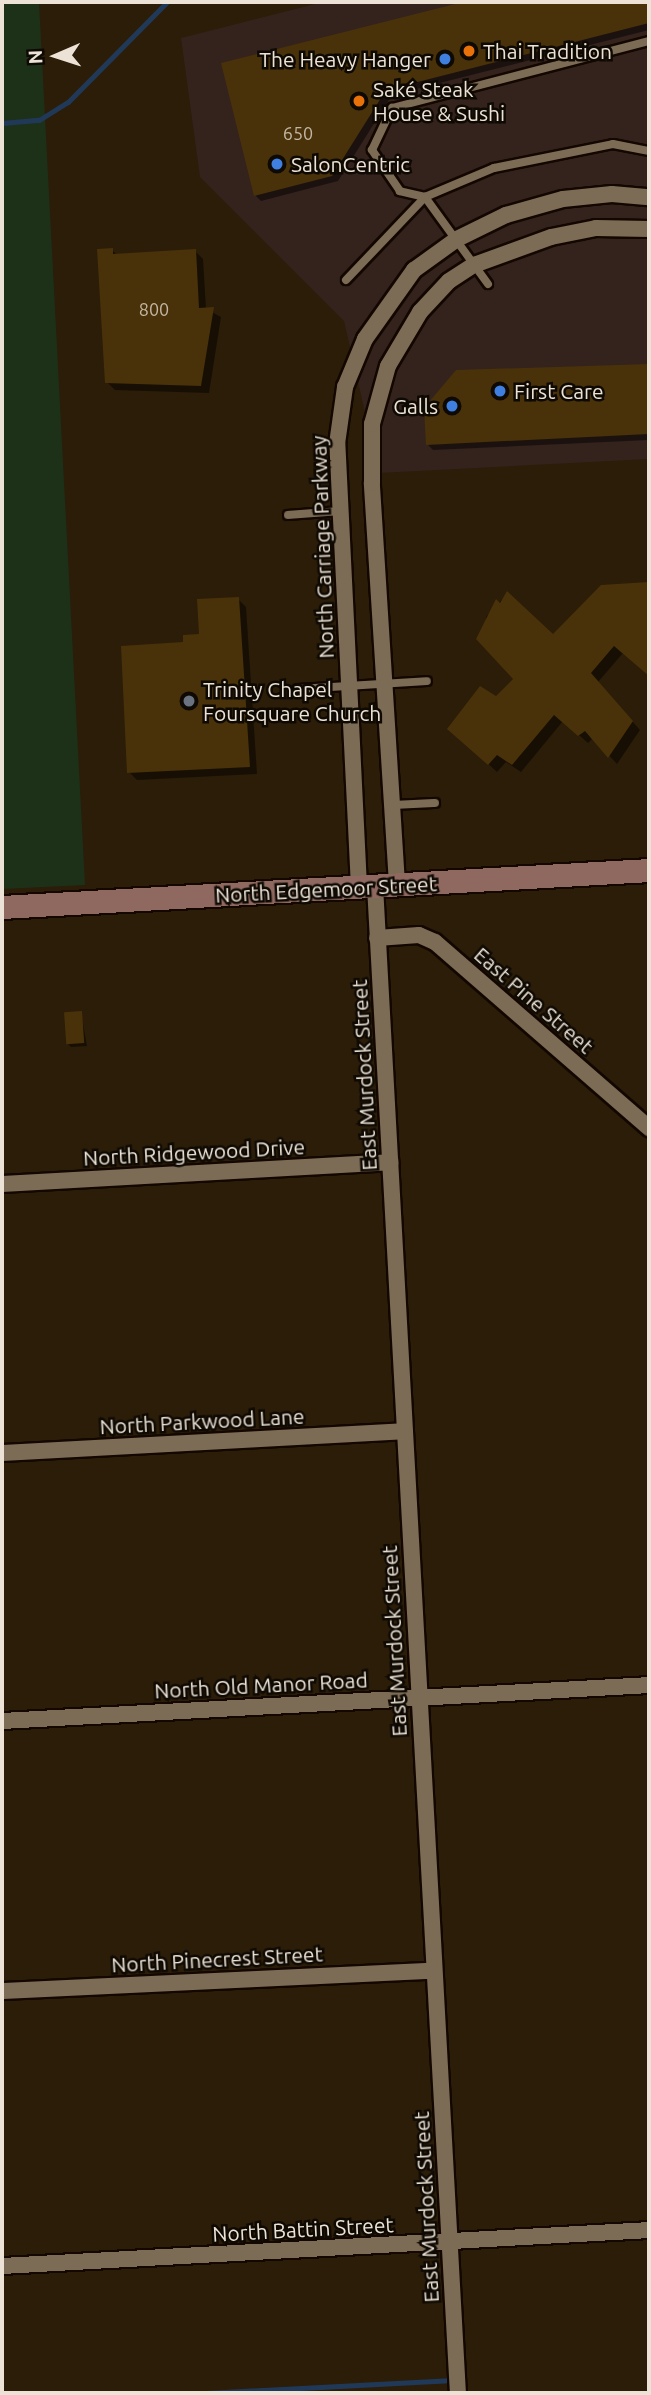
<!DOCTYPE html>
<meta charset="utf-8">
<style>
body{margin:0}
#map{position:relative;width:651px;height:2395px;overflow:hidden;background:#2b1d08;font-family:Ubuntu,sans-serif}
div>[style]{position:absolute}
.commercial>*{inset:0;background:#34221d}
.green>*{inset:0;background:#1d3119}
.shadow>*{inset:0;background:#0007}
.stream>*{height:5px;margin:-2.5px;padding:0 2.5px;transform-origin:2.5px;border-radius:2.5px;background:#213958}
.building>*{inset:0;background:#493209;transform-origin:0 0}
.roads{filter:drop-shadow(2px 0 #130700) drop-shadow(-2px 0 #130700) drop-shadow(0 2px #130700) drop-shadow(0 -2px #130700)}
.lane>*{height:8px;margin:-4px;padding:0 4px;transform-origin:4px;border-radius:4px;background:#7c6c55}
.street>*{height:16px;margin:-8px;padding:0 8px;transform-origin:8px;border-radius:8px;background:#7c6c55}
.secondary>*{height:23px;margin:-11.5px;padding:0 11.5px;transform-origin:11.5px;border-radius:11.5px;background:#8f6960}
.dots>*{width:19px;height:19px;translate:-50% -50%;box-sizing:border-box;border:4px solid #0e0903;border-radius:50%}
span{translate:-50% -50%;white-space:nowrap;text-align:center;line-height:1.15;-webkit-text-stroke:5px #0e0903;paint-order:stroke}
.number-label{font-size:18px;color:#c3b7a3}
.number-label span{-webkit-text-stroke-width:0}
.poi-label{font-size:21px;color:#ece3d6}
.left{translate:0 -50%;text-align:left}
.right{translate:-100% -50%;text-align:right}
.street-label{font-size:21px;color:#ece3d6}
.frame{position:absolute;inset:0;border:4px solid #ece3d6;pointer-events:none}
.north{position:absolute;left:21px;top:21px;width:70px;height:70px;-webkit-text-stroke:5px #0e0903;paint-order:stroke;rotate:267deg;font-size:19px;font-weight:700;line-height:28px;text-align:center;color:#ece3d6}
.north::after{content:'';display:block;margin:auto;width:24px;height:32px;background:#ece3d6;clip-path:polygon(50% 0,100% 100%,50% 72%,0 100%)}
</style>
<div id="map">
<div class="commercial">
<i style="clip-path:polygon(323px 2px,649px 2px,649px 459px,379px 473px,344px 321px,200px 177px,181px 38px)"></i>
</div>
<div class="green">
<i style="clip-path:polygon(2px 2px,39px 2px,85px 885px,2px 889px)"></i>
</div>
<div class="shadow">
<i style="clip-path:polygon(470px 2px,649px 2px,649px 30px,392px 95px,338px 181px,261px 201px,255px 195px,223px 65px)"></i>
<i style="clip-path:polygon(112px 250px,117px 255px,195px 251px,203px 259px,206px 309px,221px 317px,209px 393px,115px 390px,107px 382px)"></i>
<i style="clip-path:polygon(649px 365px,649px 440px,433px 450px,427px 444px,457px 372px)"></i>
<i style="clip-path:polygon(649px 583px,649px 675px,623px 653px,598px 682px,640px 730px,617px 764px,593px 738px,588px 743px,563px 721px,521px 772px,506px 762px,497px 772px,458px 736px,516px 679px,486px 617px,507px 594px,553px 636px,602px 587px)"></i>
<i style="clip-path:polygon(238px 599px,246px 607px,257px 774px,137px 780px,129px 772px,185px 644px,200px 636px)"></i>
<i style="clip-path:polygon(81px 1013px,87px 1046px,71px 1047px,67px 1043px)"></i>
</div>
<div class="stream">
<i style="left:2px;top:123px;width:37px;rotate:-5deg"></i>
<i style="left:39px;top:120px;width:34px;rotate:-32deg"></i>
<i style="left:68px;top:102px;width:141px;rotate:-45.3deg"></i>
<i style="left:205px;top:2393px;width:249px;rotate:-3deg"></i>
</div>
<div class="building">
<i style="clip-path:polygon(463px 2px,649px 2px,649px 23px,386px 90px,332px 176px,254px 196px,221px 63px)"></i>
<i style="clip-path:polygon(113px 248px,113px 254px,196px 249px,199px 308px,214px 307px,201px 386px,105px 383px,97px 249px)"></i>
<i style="clip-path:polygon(649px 364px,649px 434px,426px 445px,424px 408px,456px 370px)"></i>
<i style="clip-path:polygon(649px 582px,649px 676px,614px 646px,591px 673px,633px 721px,608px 758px,585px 731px,578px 736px,554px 715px,512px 765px,497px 755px,488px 765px,447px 729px,480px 686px,496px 696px,513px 679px,476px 639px,496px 599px,500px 603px,507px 591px,553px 634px,601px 585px)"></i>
<i style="clip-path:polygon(239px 597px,250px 767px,127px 773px,121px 646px,183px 642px,183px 635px,199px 634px,197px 599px)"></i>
<i style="left:82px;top:1011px;width:32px;height:18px;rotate:86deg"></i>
</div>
<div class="roads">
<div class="lane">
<i style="left:346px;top:280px;width:115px;rotate:-46.4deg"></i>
<i style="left:425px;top:197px;width:75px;rotate:-22.8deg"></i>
<i style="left:494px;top:168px;width:121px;rotate:-11.4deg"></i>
<i style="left:613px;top:144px;width:37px;rotate:11deg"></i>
<i style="left:488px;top:284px;width:107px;rotate:-125.9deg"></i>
<i style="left:425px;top:197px;width:26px;rotate:-167deg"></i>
<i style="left:400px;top:191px;width:50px;rotate:-124.3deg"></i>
<i style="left:372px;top:150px;width:47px;rotate:-64.5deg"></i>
<i style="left:392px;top:108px;width:266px;rotate:-14.6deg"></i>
<i style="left:288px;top:515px;width:52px;rotate:-4.4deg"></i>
<i style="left:298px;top:689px;width:129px;rotate:-3.5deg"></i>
<i style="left:392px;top:805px;width:43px;rotate:-2.7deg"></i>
</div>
<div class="street">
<i style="left:397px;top:884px;width:402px;rotate:-93.6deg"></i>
<i style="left:372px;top:483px;width:59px;rotate:-90deg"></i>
<i style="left:372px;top:424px;width:60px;rotate:-74.6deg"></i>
<i style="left:388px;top:366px;width:63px;rotate:-59.3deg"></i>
<i style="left:420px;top:312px;width:42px;rotate:-46.9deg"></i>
<i style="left:449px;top:281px;width:30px;rotate:-33deg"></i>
<i style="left:474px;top:265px;width:82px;rotate:-20deg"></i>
<i style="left:551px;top:237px;width:46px;rotate:-11.3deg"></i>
<i style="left:596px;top:228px;width:53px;rotate:1.1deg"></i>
<i style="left:375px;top:886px;width:1509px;rotate:86.85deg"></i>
<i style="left:359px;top:887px;width:444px;rotate:-92.8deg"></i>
<i style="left:337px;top:444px;width:58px;rotate:-82deg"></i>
<i style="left:345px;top:387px;width:52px;rotate:-67.4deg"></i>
<i style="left:365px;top:339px;width:85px;rotate:-54.6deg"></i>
<i style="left:414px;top:270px;width:53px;rotate:-35.8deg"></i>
<i style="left:457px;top:239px;width:55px;rotate:-26.1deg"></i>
<i style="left:506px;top:215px;width:59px;rotate:-15.7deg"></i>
<i style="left:563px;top:199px;width:49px;rotate:-5.8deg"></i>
<i style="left:612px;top:194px;width:37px;rotate:5deg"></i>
<i style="left:377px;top:938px;width:42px;rotate:-4.1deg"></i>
<i style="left:419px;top:935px;width:17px;rotate:24deg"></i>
<i style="left:435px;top:942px;width:284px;rotate:41deg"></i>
<i style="left:2px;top:1184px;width:389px;rotate:-3.2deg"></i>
<i style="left:2px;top:1453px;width:403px;rotate:-3.1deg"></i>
<i style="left:2px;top:1721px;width:648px;rotate:-3.18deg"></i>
<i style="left:2px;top:1991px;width:432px;rotate:-2.7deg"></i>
<i style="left:2px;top:2266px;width:648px;rotate:-3.18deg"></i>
</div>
<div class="secondary">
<i style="left:2px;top:907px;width:648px;rotate:-3.27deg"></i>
</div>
</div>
<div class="dots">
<i style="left:469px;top:51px;background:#e8710a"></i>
<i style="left:445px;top:59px;background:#3f7fe0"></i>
<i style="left:359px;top:101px;background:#e8710a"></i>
<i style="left:277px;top:164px;background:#3f7fe0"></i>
<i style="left:500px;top:391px;background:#3f7fe0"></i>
<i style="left:452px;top:406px;background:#3f7fe0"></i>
<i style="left:189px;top:701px;background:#6b7280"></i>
</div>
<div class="number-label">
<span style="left:298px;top:133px">650</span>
<span style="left:154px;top:309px">800</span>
</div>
<div class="poi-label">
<span class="left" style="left:483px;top:51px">Thai Tradition</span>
<span class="right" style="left:431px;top:59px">The Heavy Hanger</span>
<span class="left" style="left:373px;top:101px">Saké Steak<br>House &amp; Sushi</span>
<span class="left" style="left:291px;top:164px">SalonCentric</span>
<span class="left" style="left:514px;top:391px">First Care</span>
<span class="right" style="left:438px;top:406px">Galls</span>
<span class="left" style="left:203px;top:701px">Trinity Chapel<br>Foursquare Church</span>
</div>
<div class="street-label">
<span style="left:322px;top:547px;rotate:-92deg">North Carriage Parkway</span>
<span style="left:326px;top:889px;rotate:-3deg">North Edgemoor Street</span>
<span style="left:534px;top:1000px;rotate:41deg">East Pine Street</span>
<span style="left:364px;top:1075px;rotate:-93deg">East Murdock Street</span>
<span style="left:194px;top:1152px;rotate:-3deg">North Ridgewood Drive</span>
<span style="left:202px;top:1421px;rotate:-3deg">North Parkwood Lane</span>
<span style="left:394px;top:1641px;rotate:-93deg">East Murdock Street</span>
<span style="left:261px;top:1685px;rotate:-3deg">North Old Manor Road</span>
<span style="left:217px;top:1959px;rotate:-3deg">North Pinecrest Street</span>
<span style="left:426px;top:2207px;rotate:-93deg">East Murdock Street</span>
<span style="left:303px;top:2229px;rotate:-3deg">North Battin Street</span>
</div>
<div class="frame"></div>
<div class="north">N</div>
</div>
